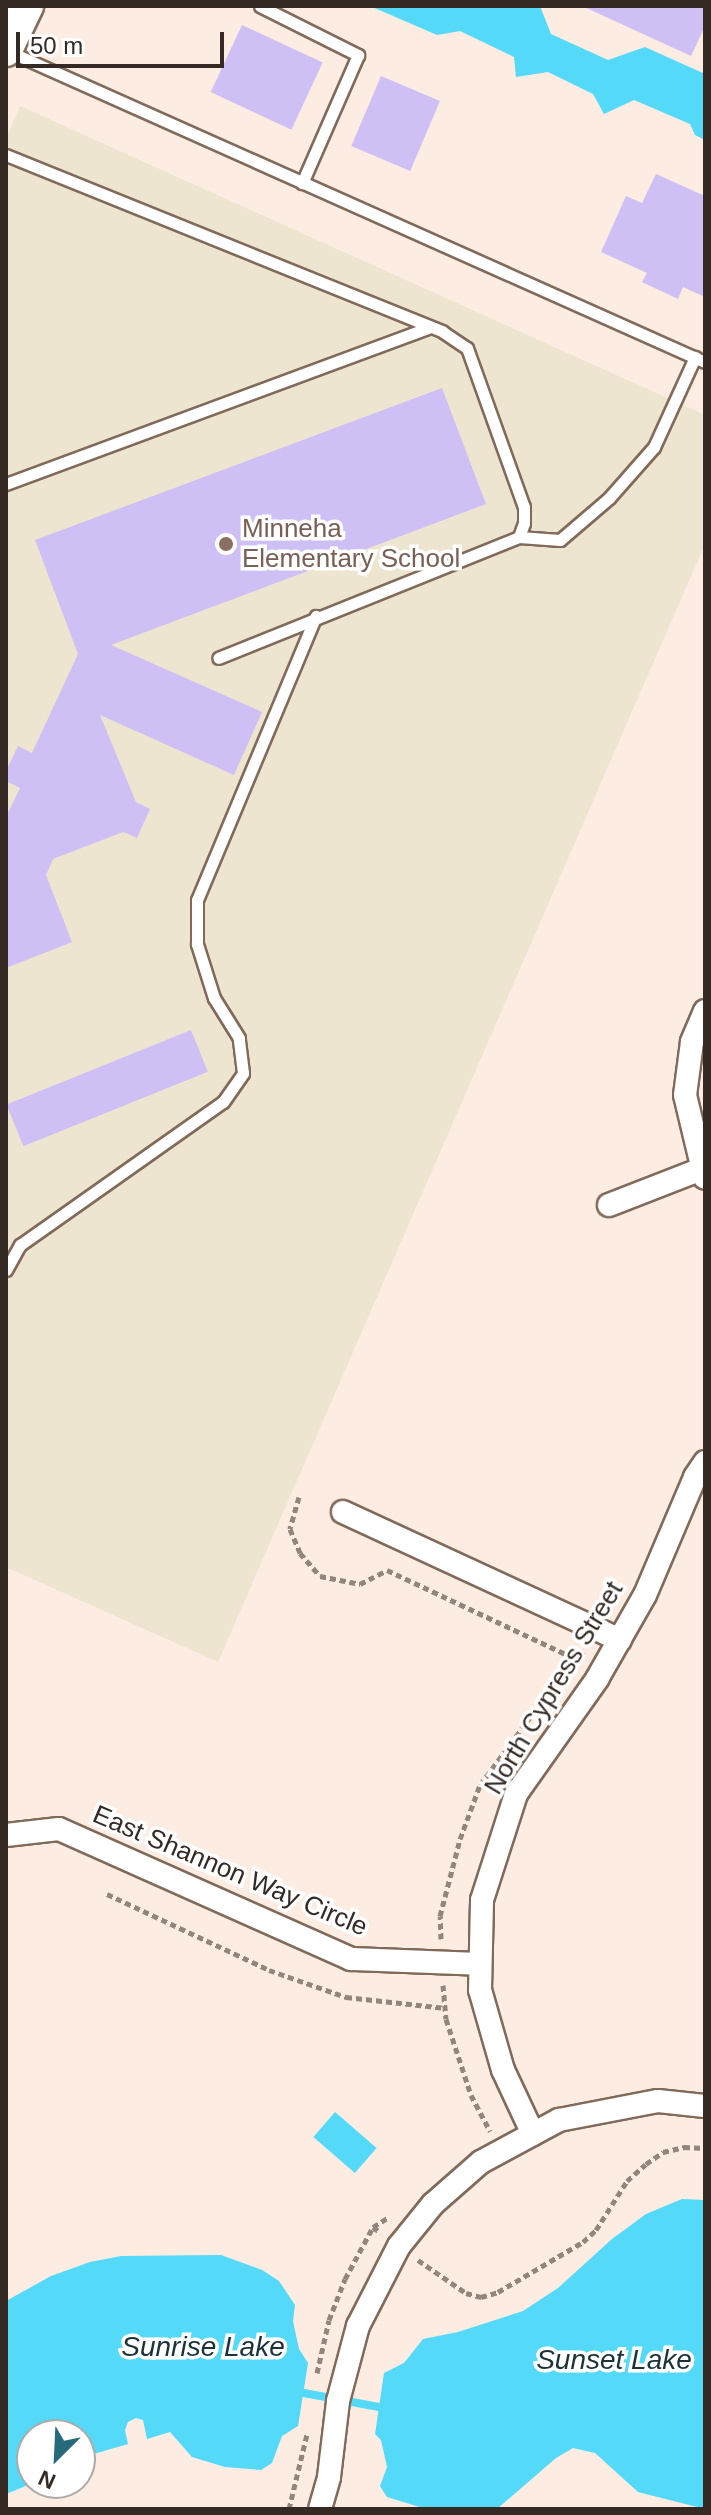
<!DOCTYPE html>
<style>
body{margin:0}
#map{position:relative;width:711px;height:2515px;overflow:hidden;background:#fcece1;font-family:Arial,sans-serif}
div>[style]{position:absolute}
.education>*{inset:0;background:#eee5d0}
.water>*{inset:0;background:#54d9f9;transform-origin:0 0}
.stream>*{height:8px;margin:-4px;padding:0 4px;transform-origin:4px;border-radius:4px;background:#54d9f9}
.building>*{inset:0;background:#cec0f5;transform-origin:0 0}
.path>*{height:5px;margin-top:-2.5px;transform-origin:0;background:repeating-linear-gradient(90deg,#92857c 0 6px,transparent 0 10px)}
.roads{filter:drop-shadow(2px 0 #816a5a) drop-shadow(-2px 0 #816a5a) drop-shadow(0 2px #816a5a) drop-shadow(0 -2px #816a5a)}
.service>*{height:11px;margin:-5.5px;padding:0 5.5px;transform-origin:5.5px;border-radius:5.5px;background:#fff}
.minor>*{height:22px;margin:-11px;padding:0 11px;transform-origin:11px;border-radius:11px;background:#fff}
.secondary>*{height:32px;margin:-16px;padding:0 16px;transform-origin:16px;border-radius:16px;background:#fff}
.dots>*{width:22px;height:22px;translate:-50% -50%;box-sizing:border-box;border:4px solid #fff;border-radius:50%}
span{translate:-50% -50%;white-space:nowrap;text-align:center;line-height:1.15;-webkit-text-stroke:7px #fff;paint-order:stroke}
.education-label{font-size:26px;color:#785e54}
.left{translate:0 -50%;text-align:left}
.street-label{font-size:26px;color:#342a23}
.water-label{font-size:28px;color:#1b3238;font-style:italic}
.frame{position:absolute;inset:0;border:8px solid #342a23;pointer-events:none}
.north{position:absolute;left:16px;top:2419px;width:80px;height:80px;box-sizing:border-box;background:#fff;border:2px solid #aeaaa7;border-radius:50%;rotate:204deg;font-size:22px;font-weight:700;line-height:32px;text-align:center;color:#342a23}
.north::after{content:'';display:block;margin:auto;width:28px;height:36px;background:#266a7b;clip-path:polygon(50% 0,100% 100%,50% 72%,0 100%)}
.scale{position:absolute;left:16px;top:32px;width:208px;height:36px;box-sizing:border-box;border:4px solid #342a23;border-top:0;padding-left:10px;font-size:24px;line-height:28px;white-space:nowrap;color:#342a23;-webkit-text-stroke:6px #fff;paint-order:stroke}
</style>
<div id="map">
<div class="education">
<i style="clip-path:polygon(20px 106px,705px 415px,705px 544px,218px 1662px,6px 1567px,6px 139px)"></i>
</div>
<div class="water">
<i style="clip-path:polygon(370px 6px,540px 6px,551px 34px,608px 60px,645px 47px,705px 74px,705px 140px,695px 135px,690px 124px,634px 100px,604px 114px,593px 94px,548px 72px,516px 77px,514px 57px,460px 31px,437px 35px)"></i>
<i style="left:335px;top:2112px;width:55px;height:33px;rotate:41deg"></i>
<i style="clip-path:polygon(682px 2199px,705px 2200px,705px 2509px,638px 2492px,595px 2453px,573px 2448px,556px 2458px,497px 2509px,426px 2509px,387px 2497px,380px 2486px,387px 2467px,381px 2440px,375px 2434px,384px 2373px,404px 2363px,423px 2339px,458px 2332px,523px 2311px,558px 2288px,612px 2239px,646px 2214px)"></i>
<i style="clip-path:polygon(221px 2255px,262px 2270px,279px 2281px,295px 2305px,293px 2321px,299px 2349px,308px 2363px,298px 2426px,282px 2436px,272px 2463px,261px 2470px,225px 2467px,192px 2457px,170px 2432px,147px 2439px,143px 2420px,136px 2418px,128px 2422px,125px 2430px,128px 2444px,80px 2458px,80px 2435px,32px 2435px,33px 2483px,6px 2494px,6px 2301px,51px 2276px,90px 2262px,121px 2256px)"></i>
</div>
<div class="stream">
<i style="left:304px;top:2393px;width:76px;rotate:10.6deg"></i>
</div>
<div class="building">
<i style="clip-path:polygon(582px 6px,705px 6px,705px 26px,691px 56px)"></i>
<i style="left:242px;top:25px;width:89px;height:74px;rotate:25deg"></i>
<i style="left:381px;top:76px;width:64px;height:76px;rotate:23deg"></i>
<i style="clip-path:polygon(656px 174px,705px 196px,705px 297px,683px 287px,678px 299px,642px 282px,647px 273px,601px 252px,626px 196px,642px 203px)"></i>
<i style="clip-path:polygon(442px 388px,486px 504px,111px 645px,262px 712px,234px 775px,100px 715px,136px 802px,150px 809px,137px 838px,123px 832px,53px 859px,46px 875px,72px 942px,6px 968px,6px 817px,20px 788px,6px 781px,6px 771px,18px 746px,32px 753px,78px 654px,35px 540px)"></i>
<i style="left:191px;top:1030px;width:45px;height:199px;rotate:68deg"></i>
</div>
<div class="path">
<i style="left:299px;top:1497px;width:33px;rotate:106deg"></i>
<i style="left:290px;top:1529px;width:26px;rotate:67deg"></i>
<i style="left:300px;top:1553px;width:30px;rotate:49deg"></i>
<i style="left:320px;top:1576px;width:41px;rotate:11.3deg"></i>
<i style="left:360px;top:1584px;width:30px;rotate:-27deg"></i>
<i style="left:387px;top:1570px;width:207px;rotate:25.2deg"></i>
<i style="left:107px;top:1894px;width:179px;rotate:25.1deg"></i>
<i style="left:269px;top:1970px;width:82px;rotate:19.3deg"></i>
<i style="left:346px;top:1997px;width:100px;rotate:6.3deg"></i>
<i style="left:441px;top:1939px;width:23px;rotate:-92deg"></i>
<i style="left:440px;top:1916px;width:80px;rotate:-75.4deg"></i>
<i style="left:460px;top:1839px;width:58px;rotate:-69.7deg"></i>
<i style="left:480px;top:1785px;width:158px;rotate:-53.5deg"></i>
<i style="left:574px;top:1658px;width:12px;rotate:-31deg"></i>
<i style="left:443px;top:1985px;width:34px;rotate:85deg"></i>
<i style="left:446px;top:2019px;width:80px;rotate:71.8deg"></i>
<i style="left:471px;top:2095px;width:41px;rotate:62.2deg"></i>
<i style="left:373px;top:2227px;width:19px;rotate:-32deg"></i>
<i style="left:418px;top:2260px;width:58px;rotate:34.5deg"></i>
<i style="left:466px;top:2293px;width:16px;rotate:15deg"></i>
<i style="left:481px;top:2297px;width:18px;rotate:-16deg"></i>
<i style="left:498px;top:2292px;width:99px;rotate:-30.5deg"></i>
<i style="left:583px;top:2242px;width:18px;rotate:-43deg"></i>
<i style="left:596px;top:2230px;width:58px;rotate:-57.7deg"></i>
<i style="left:627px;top:2181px;width:25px;rotate:-42deg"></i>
<i style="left:646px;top:2164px;width:21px;rotate:-35deg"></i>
<i style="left:663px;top:2152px;width:22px;rotate:-13deg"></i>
<i style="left:684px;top:2147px;width:21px;rotate:3deg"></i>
<i style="left:317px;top:2373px;width:54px;rotate:-77.2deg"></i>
<i style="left:329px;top:2320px;width:44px;rotate:-68.7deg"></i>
<i style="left:345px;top:2279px;width:59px;rotate:-61.7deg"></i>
<i style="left:373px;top:2227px;width:10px;rotate:37deg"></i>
<i style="left:289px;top:2509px;width:77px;rotate:-76.5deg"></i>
</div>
<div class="roads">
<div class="service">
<i style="left:260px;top:6px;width:110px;rotate:26.6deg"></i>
<i style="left:358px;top:55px;width:140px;rotate:113.6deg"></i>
<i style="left:8px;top:51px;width:763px;rotate:24.05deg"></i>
<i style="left:6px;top:155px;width:471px;rotate:22deg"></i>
<i style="left:443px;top:332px;width:29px;rotate:34deg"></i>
<i style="left:467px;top:348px;width:169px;rotate:70.3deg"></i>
<i style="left:524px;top:507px;width:16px;rotate:90deg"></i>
<i style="left:524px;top:523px;width:15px;rotate:110deg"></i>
<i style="left:519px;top:537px;width:324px;rotate:158.1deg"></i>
<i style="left:6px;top:484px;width:452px;rotate:-20.3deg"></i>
<i style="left:519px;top:537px;width:41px;rotate:4.2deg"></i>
<i style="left:560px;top:540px;width:65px;rotate:-40.6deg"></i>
<i style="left:609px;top:498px;width:68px;rotate:-48.6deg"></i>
<i style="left:654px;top:447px;width:99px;rotate:-65.5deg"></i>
<i style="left:6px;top:1270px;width:29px;rotate:-61deg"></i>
<i style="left:20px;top:1245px;width:248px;rotate:-35.2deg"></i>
<i style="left:223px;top:1102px;width:35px;rotate:-55deg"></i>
<i style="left:243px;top:1073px;width:35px;rotate:-97deg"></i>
<i style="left:239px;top:1038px;width:47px;rotate:-122deg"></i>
<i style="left:214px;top:998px;width:57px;rotate:-107.5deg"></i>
<i style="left:197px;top:944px;width:44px;rotate:-90deg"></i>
<i style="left:197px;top:900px;width:308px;rotate:-67.3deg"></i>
</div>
<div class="minor">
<i style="left:705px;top:1011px;width:34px;rotate:113deg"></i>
<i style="left:692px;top:1042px;width:53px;rotate:97.5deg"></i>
<i style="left:685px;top:1095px;width:85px;rotate:76.5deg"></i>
<i style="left:609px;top:1205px;width:100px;rotate:-21.2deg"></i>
<i style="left:343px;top:1512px;width:305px;rotate:24.8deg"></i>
<i style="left:6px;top:1835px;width:53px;rotate:-6.5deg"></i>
<i style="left:59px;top:1829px;width:320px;rotate:24deg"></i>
<i style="left:351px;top:1959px;width:129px;rotate:2.2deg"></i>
<i style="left:533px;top:2134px;width:71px;rotate:-115.1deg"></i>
<i style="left:503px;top:2070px;width:83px;rotate:-106deg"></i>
<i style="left:480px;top:1990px;width:90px;rotate:-88.7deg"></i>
<i style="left:482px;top:1900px;width:111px;rotate:-72.2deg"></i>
<i style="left:516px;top:1794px;width:141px;rotate:-54.8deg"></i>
<i style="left:597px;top:1679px;width:97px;rotate:-60.3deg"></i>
<i style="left:645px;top:1595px;width:128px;rotate:-67deg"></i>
<i style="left:695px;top:1477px;width:18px;rotate:-56deg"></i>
<i style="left:320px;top:2509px;width:33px;rotate:-74deg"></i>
<i style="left:329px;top:2477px;width:77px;rotate:-83.2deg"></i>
<i style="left:338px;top:2401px;width:78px;rotate:-75.1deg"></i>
<i style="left:358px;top:2326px;width:90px;rotate:-62.9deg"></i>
<i style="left:399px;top:2246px;width:54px;rotate:-51deg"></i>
<i style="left:433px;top:2204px;width:64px;rotate:-41.2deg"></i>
<i style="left:481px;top:2162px;width:89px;rotate:-28.3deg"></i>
<i style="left:559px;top:2120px;width:101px;rotate:-10.9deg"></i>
<i style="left:658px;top:2101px;width:47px;rotate:6.1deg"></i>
</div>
<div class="secondary">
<i style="left:6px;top:50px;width:49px;rotate:-64.5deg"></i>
</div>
</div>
<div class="dots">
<i style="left:226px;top:544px;background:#8d6e63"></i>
</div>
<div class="education-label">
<span class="left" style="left:242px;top:544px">Minneha<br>Elementary School</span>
</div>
<div class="street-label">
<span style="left:554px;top:1688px;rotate:-59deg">North Cypress Street</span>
<span style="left:230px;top:1871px;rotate:23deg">East Shannon Way Circle</span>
</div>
<div class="water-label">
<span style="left:203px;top:2347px">Sunrise Lake</span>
<span style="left:614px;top:2360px">Sunset Lake</span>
</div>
<div class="frame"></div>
<div class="north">N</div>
<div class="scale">50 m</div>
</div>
